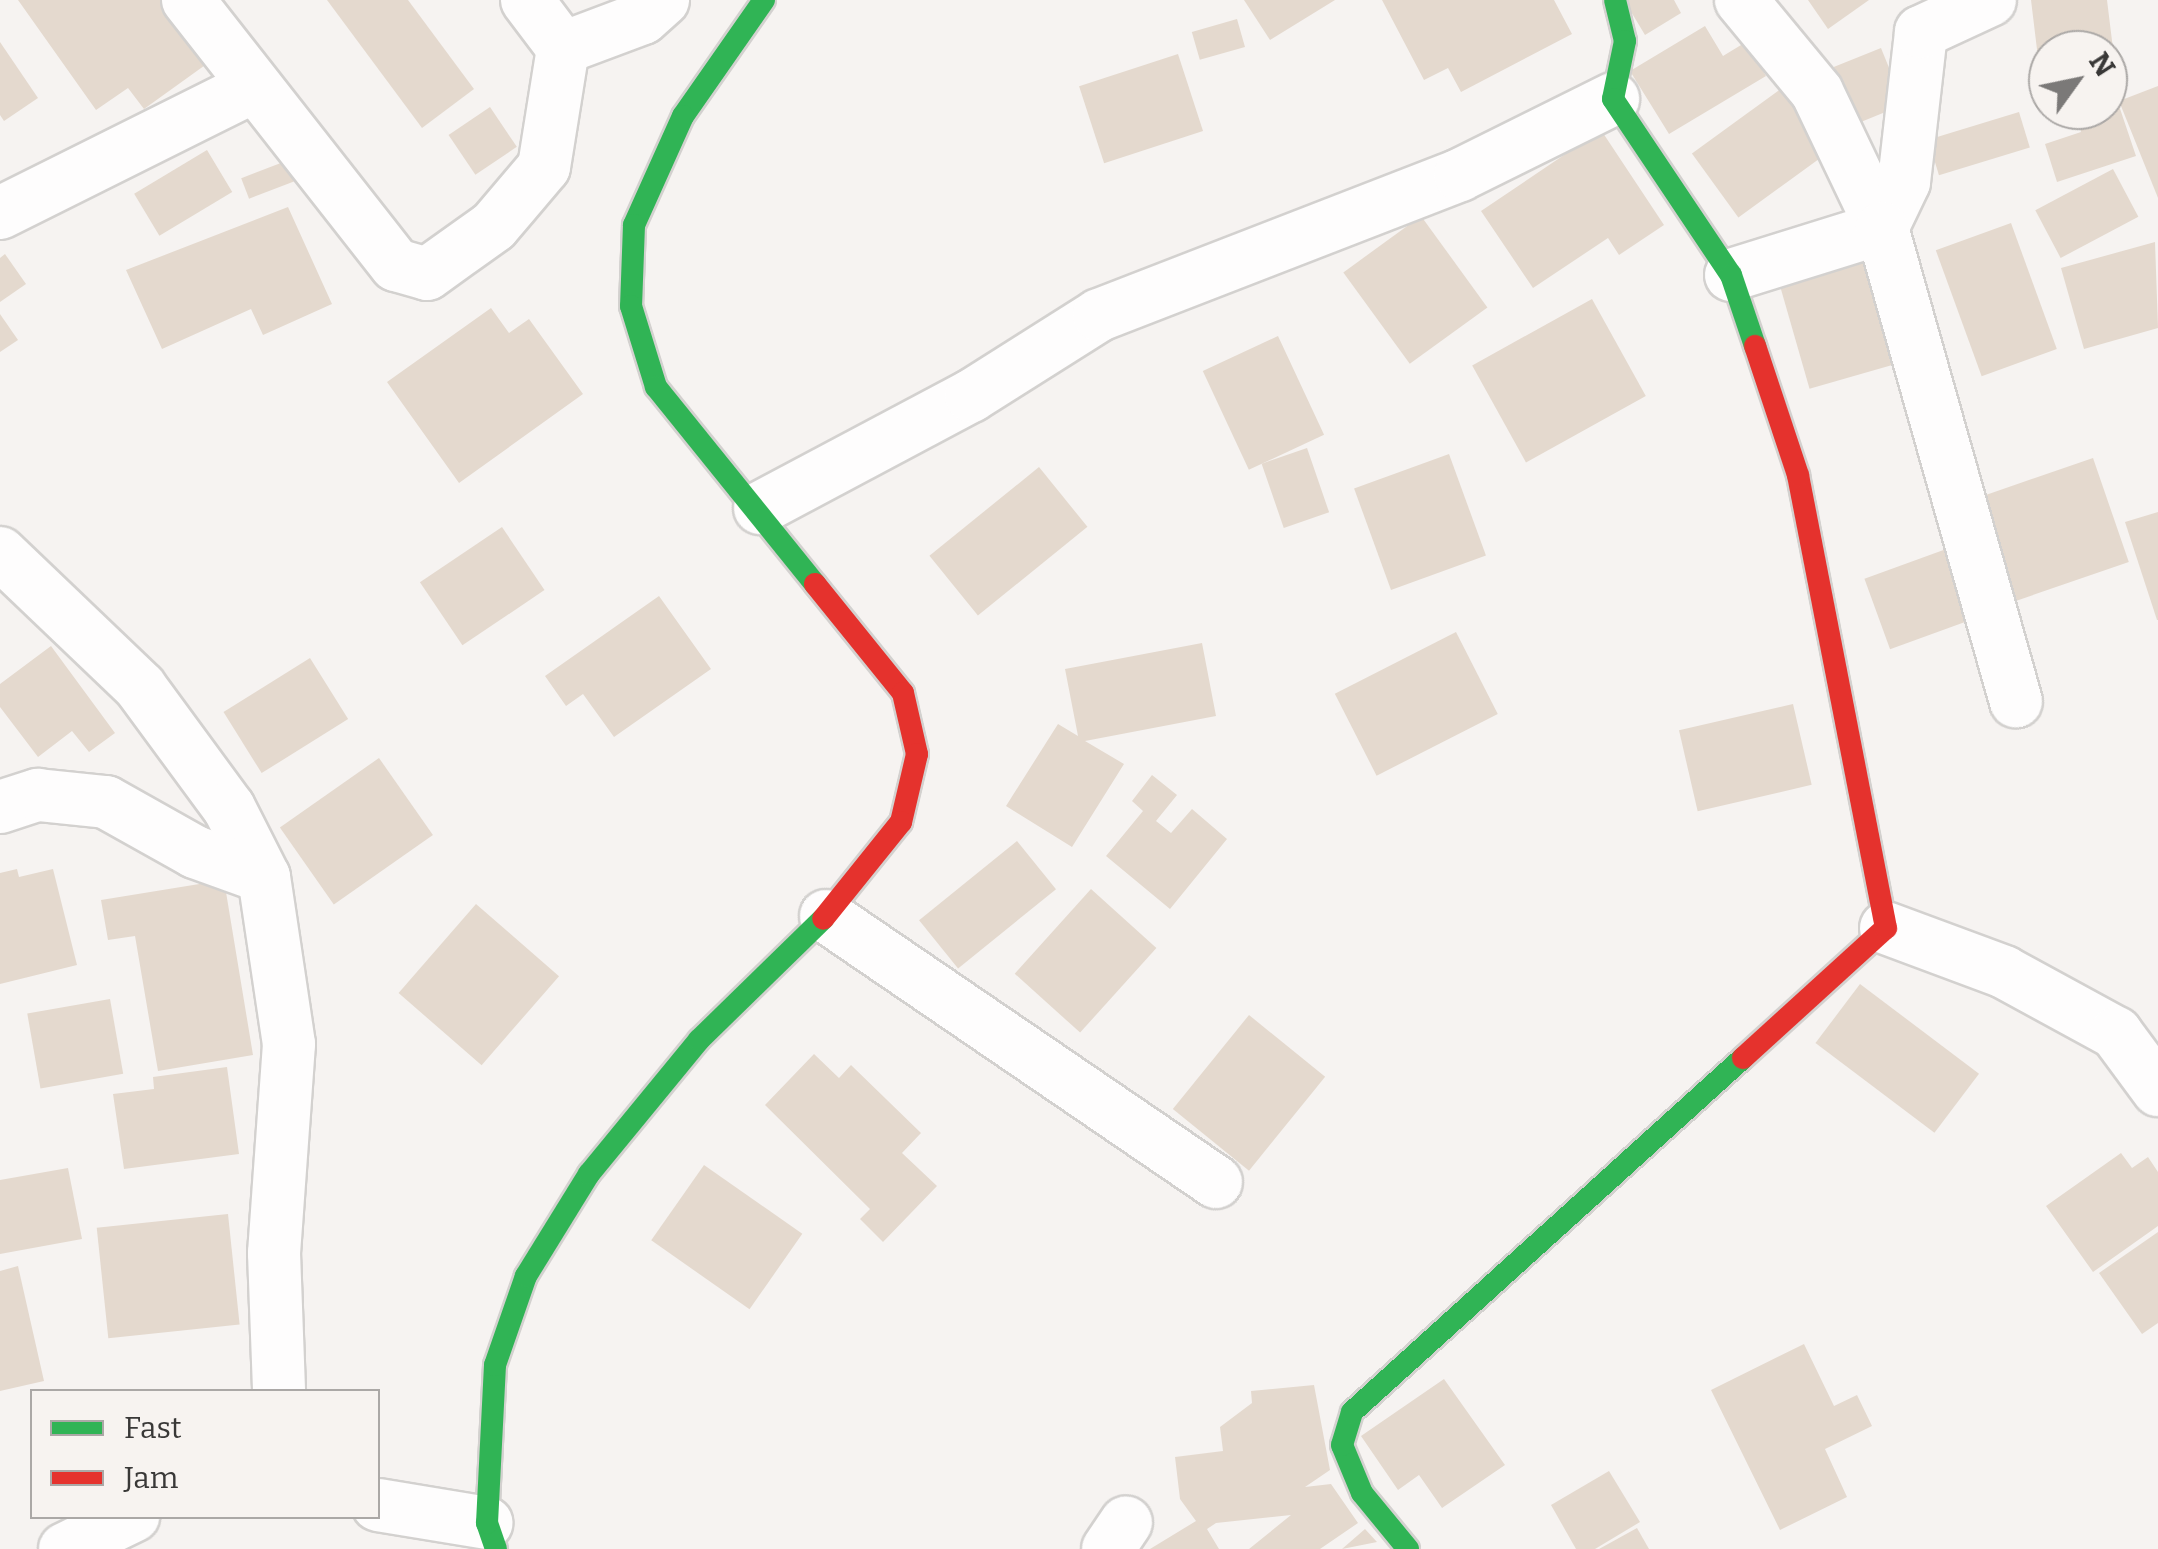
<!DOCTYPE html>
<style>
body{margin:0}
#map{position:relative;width:2158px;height:1549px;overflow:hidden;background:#f6f3f1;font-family:Bitter,serif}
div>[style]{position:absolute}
.building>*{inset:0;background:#e4d9ce;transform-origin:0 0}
.roads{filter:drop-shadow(2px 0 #d3d1cf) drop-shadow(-2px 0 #d3d1cf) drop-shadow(0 2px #d3d1cf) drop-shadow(0 -2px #d3d1cf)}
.street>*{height:52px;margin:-26px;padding:0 26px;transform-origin:26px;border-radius:26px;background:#fefdfd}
.fast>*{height:22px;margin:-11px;padding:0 11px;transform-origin:11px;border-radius:11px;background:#30b455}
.jam>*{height:22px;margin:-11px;padding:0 11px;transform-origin:11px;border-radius:11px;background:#e5322d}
span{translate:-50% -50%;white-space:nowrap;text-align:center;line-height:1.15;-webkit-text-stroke:8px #f7f3f0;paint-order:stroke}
.legend{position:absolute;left:30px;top:1389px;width:350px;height:130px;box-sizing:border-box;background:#f7f3f0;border:2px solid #aba8a6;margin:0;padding:12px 18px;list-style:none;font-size:30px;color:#393837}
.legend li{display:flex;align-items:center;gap:20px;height:50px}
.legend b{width:50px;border:2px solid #aba8a6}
.north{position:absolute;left:2028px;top:30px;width:100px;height:100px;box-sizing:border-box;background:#f7f3f0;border:2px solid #aba8a6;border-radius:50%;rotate:57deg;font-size:28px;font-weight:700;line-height:40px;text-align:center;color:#393837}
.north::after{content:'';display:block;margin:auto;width:35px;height:45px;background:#7b7978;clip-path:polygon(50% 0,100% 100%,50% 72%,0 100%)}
</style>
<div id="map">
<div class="building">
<i style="clip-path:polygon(18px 0,163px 0,208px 63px,144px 109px,128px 88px,96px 110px)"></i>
<i style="clip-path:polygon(327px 0,408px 0,474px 89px,422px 128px)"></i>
<i style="clip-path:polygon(1244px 0,1335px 0,1270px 40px)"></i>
<i style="clip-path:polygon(1382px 0,1554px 0,1572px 34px,1461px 92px,1448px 68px,1424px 80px)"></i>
<i style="clip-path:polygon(1624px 0,1674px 0,1681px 13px,1645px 35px)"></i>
<i style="clip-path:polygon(1808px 0,1869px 0,1828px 29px)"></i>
<i style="clip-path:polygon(2031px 0,2107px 0,2114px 57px,2108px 50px,2048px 50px,2048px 64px,2039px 66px)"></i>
<i style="left:1237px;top:19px;width:29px;height:47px;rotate:74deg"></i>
<i style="clip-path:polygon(1705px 26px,1723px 56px,1746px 42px,1766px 76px,1669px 134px,1630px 71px)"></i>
<i style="clip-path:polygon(0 42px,38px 98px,4px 121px,0 115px)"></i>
<i style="left:1881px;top:48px;width:61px;height:51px;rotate:68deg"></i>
<i style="left:1178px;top:54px;width:81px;height:104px;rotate:72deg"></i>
<i style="left:1789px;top:83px;width:79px;height:120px;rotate:54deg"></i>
<i style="clip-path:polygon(2158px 86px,2158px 198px,2119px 101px)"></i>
<i style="clip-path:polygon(2113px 88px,2136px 156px,2057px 182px,2045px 144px,2081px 132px,2074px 110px,2108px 110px)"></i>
<i style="left:490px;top:107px;width:48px;height:50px;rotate:56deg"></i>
<i style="left:2019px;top:112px;width:37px;height:95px;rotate:73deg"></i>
<i style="clip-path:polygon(1601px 130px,1664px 225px,1619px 255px,1608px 238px,1533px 288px,1481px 211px)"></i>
<i style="left:207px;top:150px;width:49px;height:85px;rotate:59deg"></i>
<i style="left:286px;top:161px;width:22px;height:48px;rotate:69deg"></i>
<i style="left:2113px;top:169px;width:54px;height:88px;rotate:62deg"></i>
<i style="clip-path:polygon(288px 207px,332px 304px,263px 335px,251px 309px,162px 349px,126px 270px)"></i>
<i style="left:1421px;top:216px;width:113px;height:96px;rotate:54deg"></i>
<i style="left:2011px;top:223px;width:134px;height:80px;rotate:70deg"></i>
<i style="clip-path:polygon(2155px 242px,2158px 328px,2084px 349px,2061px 268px)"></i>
<i style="left:1880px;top:250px;width:114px;height:106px;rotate:74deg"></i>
<i style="clip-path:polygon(5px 254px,26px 284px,0 302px,0 258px)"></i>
<i style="left:1592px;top:299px;width:111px;height:137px;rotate:61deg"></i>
<i style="clip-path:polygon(491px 308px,509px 333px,529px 319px,583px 394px,459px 483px,387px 382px)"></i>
<i style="clip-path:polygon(0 314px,18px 340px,0 352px)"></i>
<i style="left:1278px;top:336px;width:109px;height:83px;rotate:65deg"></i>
<i style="left:1307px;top:448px;width:68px;height:48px;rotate:71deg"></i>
<i style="left:1449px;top:454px;width:108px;height:101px;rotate:70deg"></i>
<i style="left:2093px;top:458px;width:110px;height:121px;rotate:71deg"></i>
<i style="left:1039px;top:467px;width:77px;height:141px;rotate:51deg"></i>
<i style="clip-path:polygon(2158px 512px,2158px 620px,2157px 620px,2125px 522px)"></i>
<i style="left:502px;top:527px;width:76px;height:99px;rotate:56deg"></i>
<i style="left:1949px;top:548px;width:75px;height:90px;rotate:70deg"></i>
<i style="clip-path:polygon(659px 596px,711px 669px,614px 737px,583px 694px,566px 706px,545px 676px)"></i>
<i style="left:1456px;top:632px;width:92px;height:136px;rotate:63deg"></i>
<i style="clip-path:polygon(1202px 643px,1216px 716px,1085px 741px,1124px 764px,1072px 847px,1006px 806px,1058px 724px,1078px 736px,1065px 669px)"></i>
<i style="clip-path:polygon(51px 646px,115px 733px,89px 752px,72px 731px,38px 757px,0 707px,0 684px)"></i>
<i style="left:310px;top:658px;width:72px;height:102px;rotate:58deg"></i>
<i style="left:1793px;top:704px;width:83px;height:117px;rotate:77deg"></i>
<i style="left:379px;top:758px;width:94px;height:121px;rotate:55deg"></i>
<i style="clip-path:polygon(1152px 775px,1177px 795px,1156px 821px,1171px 833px,1192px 809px,1227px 839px,1170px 909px,1106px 856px,1143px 811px,1132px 801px)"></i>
<i style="left:1017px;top:841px;width:62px;height:126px;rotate:51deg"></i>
<i style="clip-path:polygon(17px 869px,19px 877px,53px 869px,77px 965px,0 984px,0 873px)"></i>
<i style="clip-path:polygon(224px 880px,253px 1055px,158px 1071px,135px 936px,108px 940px,101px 900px)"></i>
<i style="left:1091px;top:889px;width:88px;height:114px;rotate:42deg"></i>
<i style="left:476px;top:904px;width:110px;height:118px;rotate:41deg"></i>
<i style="left:1860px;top:984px;width:149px;height:74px;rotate:37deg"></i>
<i style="left:110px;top:999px;width:76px;height:84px;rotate:80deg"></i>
<i style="left:1249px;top:1015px;width:98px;height:121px;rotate:39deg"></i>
<i style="clip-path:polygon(814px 1054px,839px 1078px,851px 1065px,921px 1133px,902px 1153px,937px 1186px,883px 1242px,860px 1219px,870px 1209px,765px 1105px)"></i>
<i style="clip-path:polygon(227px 1067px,239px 1154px,124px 1169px,113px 1094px,154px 1089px,153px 1077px)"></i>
<i style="clip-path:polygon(2121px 1153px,2132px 1168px,2148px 1157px,2158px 1172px,2158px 1226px,2093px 1272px,2046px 1206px)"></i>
<i style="left:704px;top:1165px;width:120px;height:92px;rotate:35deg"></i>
<i style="clip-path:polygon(68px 1168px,82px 1239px,0 1254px,0 1180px)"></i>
<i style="left:228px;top:1214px;width:111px;height:132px;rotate:84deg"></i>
<i style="clip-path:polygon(2158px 1232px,2158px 1323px,2142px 1334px,2099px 1273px)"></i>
<i style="clip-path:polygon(18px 1266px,44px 1381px,0 1391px,0 1271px)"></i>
<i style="clip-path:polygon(1804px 1344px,1834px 1406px,1857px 1395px,1872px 1426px,1825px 1449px,1847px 1497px,1780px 1530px,1711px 1390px)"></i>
<i style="clip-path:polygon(1444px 1379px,1505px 1465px,1442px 1508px,1419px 1475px,1398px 1490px,1361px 1436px)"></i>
<i style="clip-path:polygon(1314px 1385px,1330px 1470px,1305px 1487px,1331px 1484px,1358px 1523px,1320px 1549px,1249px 1549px,1291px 1515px,1216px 1523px,1207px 1529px,1219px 1549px,1150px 1549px,1196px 1521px,1180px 1499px,1175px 1457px,1223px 1451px,1220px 1427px,1252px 1403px,1251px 1391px)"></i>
<i style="clip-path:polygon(1609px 1471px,1640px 1522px,1595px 1549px,1576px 1549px,1551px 1505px)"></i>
<i style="clip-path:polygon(1637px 1528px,1649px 1549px,1599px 1549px)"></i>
<i style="clip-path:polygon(1365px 1529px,1377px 1542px,1342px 1549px)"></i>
</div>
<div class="roads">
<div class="street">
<i style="left:188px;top:0;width:337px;rotate:51.9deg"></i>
<i style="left:396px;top:265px;width:32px;rotate:16deg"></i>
<i style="left:427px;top:274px;width:82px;rotate:-35.6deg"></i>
<i style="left:494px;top:226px;width:77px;rotate:-49.7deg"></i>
<i style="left:544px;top:167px;width:121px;rotate:-80.9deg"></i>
<i style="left:563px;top:48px;width:60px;rotate:-126.9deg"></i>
<i style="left:1741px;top:0;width:119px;rotate:50.4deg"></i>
<i style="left:1817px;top:92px;width:151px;rotate:64.5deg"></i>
<i style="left:1882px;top:228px;width:51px;rotate:-64.4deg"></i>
<i style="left:1904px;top:182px;width:151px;rotate:-83.5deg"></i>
<i style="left:1921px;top:32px;width:76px;rotate:-24.9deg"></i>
<i style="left:563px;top:48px;width:85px;rotate:-20.6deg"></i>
<i style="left:643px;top:18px;width:27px;rotate:-42deg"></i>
<i style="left:0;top:213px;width:283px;rotate:-26.5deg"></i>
<i style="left:1731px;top:275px;width:158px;rotate:-17.3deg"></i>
<i style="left:1882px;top:228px;width:492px;rotate:74.2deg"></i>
<i style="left:760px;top:508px;width:239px;rotate:-28deg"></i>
<i style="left:971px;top:396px;width:151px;rotate:-32.3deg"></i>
<i style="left:1099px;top:315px;width:387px;rotate:-21.2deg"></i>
<i style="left:1460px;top:175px;width:171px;rotate:-26.4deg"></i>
<i style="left:0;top:553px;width:194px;rotate:43.7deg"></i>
<i style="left:140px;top:687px;width:150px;rotate:53.7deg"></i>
<i style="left:229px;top:808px;width:77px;rotate:63.1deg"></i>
<i style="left:264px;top:877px;width:169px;rotate:81.5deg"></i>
<i style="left:289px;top:1044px;width:210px;rotate:94.1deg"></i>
<i style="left:274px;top:1253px;width:139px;rotate:87.9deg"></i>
<i style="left:0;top:807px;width:40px;rotate:-18deg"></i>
<i style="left:38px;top:795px;width:68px;rotate:5.9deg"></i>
<i style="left:106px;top:802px;width:102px;rotate:29.3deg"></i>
<i style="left:195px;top:852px;width:73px;rotate:19.9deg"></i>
<i style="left:826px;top:916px;width:472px;rotate:34.3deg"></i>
<i style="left:1886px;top:928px;width:126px;rotate:20.4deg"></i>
<i style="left:2004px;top:972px;width:128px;rotate:28.6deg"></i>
<i style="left:2116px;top:1033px;width:71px;rotate:53.6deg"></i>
<i style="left:378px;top:1505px;width:110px;rotate:9.4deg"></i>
<i style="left:65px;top:1549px;width:76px;rotate:-25.9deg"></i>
<i style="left:1108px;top:1549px;width:32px;rotate:-56deg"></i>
</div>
<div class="fast">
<i style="left:764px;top:0;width:141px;rotate:124.9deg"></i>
<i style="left:683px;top:116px;width:120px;rotate:114.2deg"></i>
<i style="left:634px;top:225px;width:81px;rotate:92.1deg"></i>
<i style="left:631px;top:306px;width:85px;rotate:72.8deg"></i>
<i style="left:656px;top:387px;width:253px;rotate:51.1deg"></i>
<i style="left:1615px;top:0;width:42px;rotate:76.3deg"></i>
<i style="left:1625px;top:41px;width:59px;rotate:101.7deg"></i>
<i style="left:1613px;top:99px;width:212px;rotate:56.2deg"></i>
<i style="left:1731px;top:275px;width:75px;rotate:71.3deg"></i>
<i style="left:496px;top:1549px;width:28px;rotate:-109deg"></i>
<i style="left:487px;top:1523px;width:158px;rotate:-87.1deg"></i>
<i style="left:495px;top:1365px;width:94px;rotate:-70.8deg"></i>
<i style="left:526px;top:1276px;width:120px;rotate:-58.3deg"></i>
<i style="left:589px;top:1174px;width:173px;rotate:-50.6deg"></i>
<i style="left:699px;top:1040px;width:173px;rotate:-44.3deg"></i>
<i style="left:1408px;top:1549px;width:72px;rotate:-129.4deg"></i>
<i style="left:1362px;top:1493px;width:52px;rotate:-112.6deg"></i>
<i style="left:1342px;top:1445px;width:34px;rotate:-73deg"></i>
<i style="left:1352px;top:1412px;width:527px;rotate:-42.16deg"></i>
</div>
<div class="jam">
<i style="left:815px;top:584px;width:140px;rotate:51.1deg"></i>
<i style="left:903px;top:693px;width:63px;rotate:77.1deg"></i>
<i style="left:917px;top:754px;width:70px;rotate:103.2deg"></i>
<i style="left:901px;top:822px;width:124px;rotate:128.8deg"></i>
<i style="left:1743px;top:1058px;width:193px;rotate:-42.3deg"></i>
<i style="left:1886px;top:928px;width:461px;rotate:-101deg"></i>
<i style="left:1798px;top:475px;width:136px;rotate:-108.4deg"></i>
</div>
</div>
<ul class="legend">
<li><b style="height:12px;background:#30b455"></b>Fast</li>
<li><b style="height:12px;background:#e5322d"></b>Jam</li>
</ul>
<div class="north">N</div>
</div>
